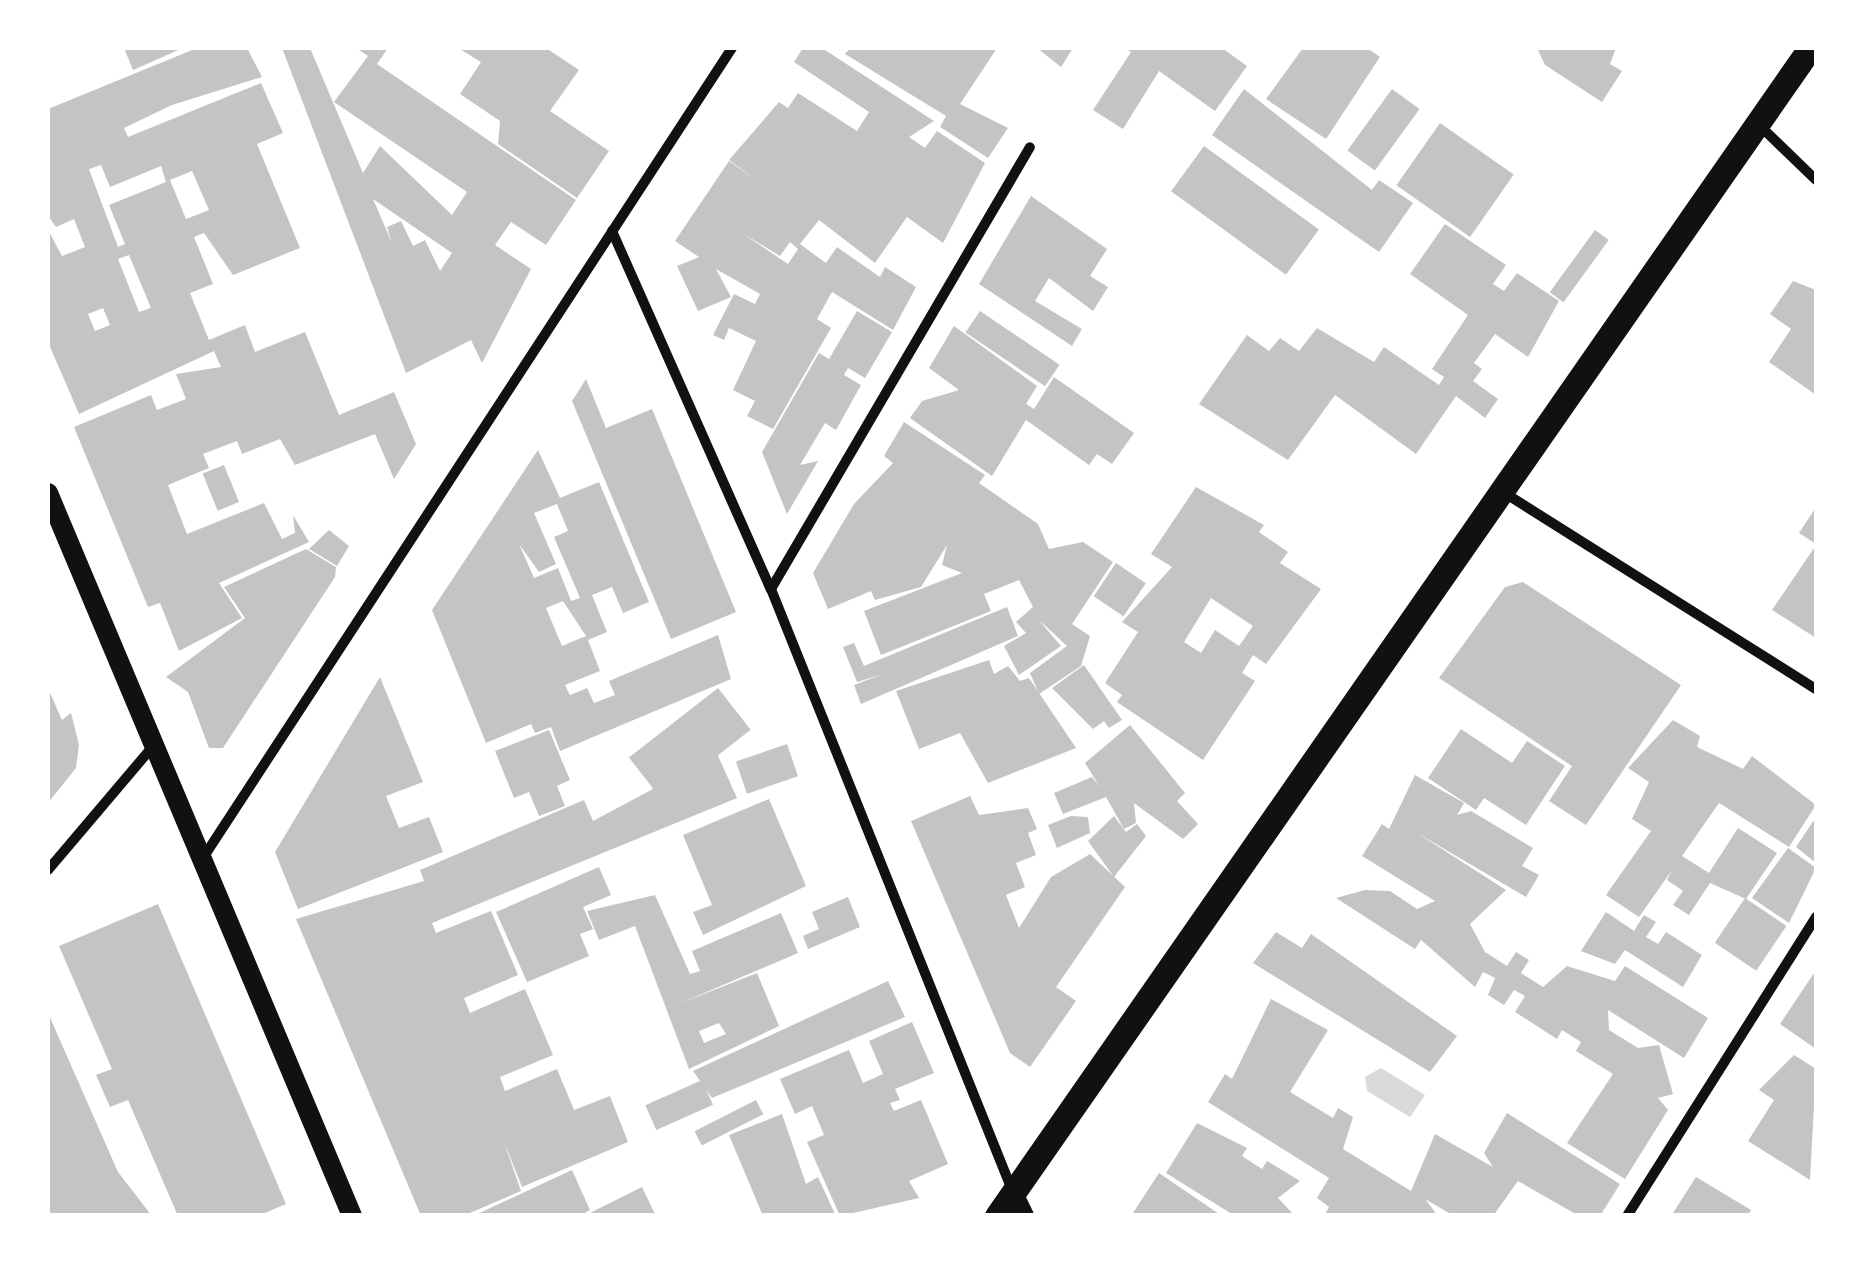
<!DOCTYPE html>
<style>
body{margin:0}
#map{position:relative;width:1864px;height:1263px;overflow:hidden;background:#fff;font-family:Quicksand,sans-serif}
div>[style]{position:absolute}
.water>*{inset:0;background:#d9d9d9}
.building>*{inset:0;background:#c4c4c4;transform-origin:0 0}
.minor>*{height:10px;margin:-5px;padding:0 5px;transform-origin:5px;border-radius:5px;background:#111}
.tertiary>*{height:18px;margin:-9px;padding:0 9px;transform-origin:9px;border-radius:9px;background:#111}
.secondary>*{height:20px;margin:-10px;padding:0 10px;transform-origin:10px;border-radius:10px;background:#111}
.primary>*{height:25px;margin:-12.5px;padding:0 12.5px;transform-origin:12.5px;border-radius:12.5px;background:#111}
span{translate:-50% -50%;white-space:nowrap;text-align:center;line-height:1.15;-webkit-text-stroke:8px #fff;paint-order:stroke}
.frame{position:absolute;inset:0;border:50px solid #fff;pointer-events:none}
</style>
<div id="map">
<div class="water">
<i style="clip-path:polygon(1381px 1068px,1425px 1095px,1410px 1117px,1367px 1091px,1365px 1077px)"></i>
</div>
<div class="building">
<i style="clip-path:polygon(124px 48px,183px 48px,133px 70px)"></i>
<i style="clip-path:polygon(evenodd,197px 48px,247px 48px,262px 77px,172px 105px,124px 128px,128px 137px,261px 83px,283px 133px,257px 144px,300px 248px,233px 275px,204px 233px,194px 237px,213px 284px,190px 293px,209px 340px,245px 325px,255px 352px,305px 332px,339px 415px,394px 392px,416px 444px,394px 479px,375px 434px,295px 465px,280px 439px,242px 454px,237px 441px,203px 454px,209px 468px,168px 485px,187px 534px,264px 503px,282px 539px,295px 533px,293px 515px,309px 542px,219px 583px,242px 618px,179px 651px,160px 603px,148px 607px,74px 427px,151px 395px,157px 410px,186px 399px,176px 374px,221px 367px,214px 351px,79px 414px,48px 342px,48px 230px,62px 256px,85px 247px,74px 219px,56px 227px,48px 216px,48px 109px,197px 48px,101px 165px,110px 187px,161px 166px,166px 182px,109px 205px,125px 244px,118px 247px,89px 169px,101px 165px,197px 48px,192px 171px,209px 210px,186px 219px,170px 180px,192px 171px,197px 48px,129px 255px,151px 308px,139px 312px,118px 259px,129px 255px,197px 48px,103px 308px,110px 325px,95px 331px,88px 314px,103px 308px)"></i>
<i style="clip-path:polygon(evenodd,282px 48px,310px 48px,363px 173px,380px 146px,452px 215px,467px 192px,334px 102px,368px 56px,356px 48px,388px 48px,377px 64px,576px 200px,546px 245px,511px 222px,495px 245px,531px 269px,482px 363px,471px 340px,406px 373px,282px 48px,373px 199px,452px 253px,440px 271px,425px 240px,413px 246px,401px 221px,387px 227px,392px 243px,373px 199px)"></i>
<i style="clip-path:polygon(458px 48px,546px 48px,579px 70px,550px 111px,609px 151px,577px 198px,498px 144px,500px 121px,460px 94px,481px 62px)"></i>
<i style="clip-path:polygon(evenodd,803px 48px,822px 48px,934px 121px,909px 137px,925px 148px,937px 131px,985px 163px,943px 243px,907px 217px,875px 263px,819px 220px,800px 244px,826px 263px,837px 247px,880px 277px,885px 267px,916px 287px,893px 330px,832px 292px,817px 319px,831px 328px,773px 429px,747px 416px,755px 401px,733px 390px,756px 341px,729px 328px,724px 340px,713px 335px,734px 294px,755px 304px,760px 294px,716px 269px,731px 297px,698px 311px,677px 266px,699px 257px,675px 241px,729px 161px,759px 182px,729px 160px,779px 102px,788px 108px,798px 93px,857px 131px,869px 112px,794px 62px,803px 48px,742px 233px,780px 256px,790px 242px,798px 249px,788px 264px,742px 233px)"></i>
<i style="clip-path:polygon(850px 48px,997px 48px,960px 104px,1008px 128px,988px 158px,940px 127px,946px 116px,845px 54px)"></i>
<i style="clip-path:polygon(1037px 48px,1073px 48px,1061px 67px)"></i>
<i style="clip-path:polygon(1125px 48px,1222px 48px,1247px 66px,1215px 111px,1159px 71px,1123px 129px,1093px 110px,1131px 52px)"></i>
<i style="clip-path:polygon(1303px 48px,1367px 48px,1380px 57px,1326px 139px,1266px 99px)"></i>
<i style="clip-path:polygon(1537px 48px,1616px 48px,1610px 64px,1622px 71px,1602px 102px,1545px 65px)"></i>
<i style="clip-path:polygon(1244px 89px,1372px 190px,1379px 180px,1413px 203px,1379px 252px,1212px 135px)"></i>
<i style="left:1392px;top:89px;width:34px;height:76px;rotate:36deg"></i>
<i style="left:1440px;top:123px;width:90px;height:76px;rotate:35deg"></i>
<i style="left:1204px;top:146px;width:142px;height:56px;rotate:36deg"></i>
<i style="clip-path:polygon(1031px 196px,1107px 249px,1090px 276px,1108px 287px,1093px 311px,1049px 278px,1035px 301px,1082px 329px,1072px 346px,979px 284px)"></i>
<i style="clip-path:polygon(1445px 224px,1506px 265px,1493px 284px,1504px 291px,1517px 273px,1559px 301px,1528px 357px,1495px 334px,1474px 363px,1482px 369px,1473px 381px,1498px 399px,1485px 418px,1456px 396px,1416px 454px,1335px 395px,1288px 460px,1199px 404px,1247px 335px,1269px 351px,1280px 338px,1299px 351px,1317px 328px,1374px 362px,1384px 347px,1439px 385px,1444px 377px,1432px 369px,1468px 315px,1410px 274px)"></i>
<i style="left:1595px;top:230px;width:17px;height:77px;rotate:36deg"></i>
<i style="clip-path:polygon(1793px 281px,1816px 290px,1816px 395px,1769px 362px,1791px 329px,1770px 314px)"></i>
<i style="clip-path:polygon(857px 311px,892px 332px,865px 378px,848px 368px,844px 375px,861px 385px,836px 430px,825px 423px,800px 465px,818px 461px,787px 514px,762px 452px,819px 353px,829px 359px)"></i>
<i style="left:980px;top:311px;width:96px;height:26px;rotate:34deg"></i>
<i style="clip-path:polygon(954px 326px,1037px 386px,1026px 404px,1034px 409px,1054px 377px,1134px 433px,1112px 464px,1097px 454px,1089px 465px,1026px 420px,992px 476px,910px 418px,922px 401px,959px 390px,929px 368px)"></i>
<i style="clip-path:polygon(586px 379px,606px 428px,652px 409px,736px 612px,671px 639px,572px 401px)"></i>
<i style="clip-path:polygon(904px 422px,985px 475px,979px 483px,1038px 524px,1049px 549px,1083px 542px,1113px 562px,1072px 624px,1090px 636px,1081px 666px,1039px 694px,1030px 673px,1067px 646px,1038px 619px,1061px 646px,1019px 675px,1004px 646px,1026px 633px,1016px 622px,1033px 607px,1019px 580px,984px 594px,991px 611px,881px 655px,864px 611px,962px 573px,942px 565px,947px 545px,921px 587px,875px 600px,871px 591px,828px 609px,813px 573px,854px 504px,893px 463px,884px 456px)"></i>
<i style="clip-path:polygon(evenodd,538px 450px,560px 498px,599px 482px,649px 602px,623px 613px,612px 587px,592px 595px,607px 632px,588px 640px,600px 671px,565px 685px,570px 695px,587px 688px,594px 703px,615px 695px,609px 681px,718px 635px,731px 679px,560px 751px,551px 727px,535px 733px,531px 724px,486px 743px,432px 610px,538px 450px,557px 504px,568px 531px,554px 537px,580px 598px,571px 601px,558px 568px,534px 578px,519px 544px,539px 572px,556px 564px,534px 513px,557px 504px,538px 450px,563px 601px,586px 636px,562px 646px,546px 608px,563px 601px)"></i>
<i style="left:224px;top:465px;width:40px;height:23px;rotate:68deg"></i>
<i style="clip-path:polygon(evenodd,1196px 487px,1264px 525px,1259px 532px,1288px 552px,1280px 563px,1321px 589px,1266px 664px,1253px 655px,1242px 673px,1255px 681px,1203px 760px,1117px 702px,1122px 695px,1105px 683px,1138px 632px,1122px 622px,1172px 567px,1151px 554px,1196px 487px,1211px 598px,1253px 626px,1239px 646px,1215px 630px,1201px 653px,1184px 642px,1211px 598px)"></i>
<i style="clip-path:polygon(1816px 507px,1816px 544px,1799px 533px)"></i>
<i style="clip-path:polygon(329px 530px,349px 546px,337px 566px,309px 549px)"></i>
<i style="clip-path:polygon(1816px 545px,1816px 638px,1772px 610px)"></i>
<i style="clip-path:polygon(306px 549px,336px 567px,335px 577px,223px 748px,209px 748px,188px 692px,166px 677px,245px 618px,224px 587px)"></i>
<i style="left:1116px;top:563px;width:36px;height:40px;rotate:34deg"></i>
<i style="clip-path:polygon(1523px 582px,1681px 685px,1586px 825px,1549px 801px,1572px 766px,1439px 678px,1505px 587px)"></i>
<i style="clip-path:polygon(1007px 607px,1018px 636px,861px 704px,854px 685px,883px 674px,857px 682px,843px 647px,854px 643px,864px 666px)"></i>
<i style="clip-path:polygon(989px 660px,994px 674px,1008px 666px,1020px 681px,1029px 678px,1076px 748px,988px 783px,960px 733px,919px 749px,896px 691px)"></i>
<i style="clip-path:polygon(1084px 665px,1122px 720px,1109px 728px,1104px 721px,1093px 729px,1052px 688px)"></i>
<i style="clip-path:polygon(380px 677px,423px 782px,386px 796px,399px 828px,429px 817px,443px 852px,298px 909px,275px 852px)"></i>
<i style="clip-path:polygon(48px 688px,62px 720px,71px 713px,79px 745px,76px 768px,48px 803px)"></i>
<i style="left:718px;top:688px;width:53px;height:113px;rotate:52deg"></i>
<i style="clip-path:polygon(1673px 720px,1700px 736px,1697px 747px,1743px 769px,1752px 756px,1816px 805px,1789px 847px,1719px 803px,1682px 856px,1709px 873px,1738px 828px,1777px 853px,1746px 899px,1710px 883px,1689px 915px,1673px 905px,1683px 891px,1667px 880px,1672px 870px,1639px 917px,1606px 895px,1651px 831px,1632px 819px,1649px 782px,1628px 768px)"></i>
<i style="clip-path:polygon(1130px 725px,1185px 793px,1177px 801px,1198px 824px,1183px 839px,1134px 803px,1136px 823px,1124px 829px,1106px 797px,1063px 814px,1054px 793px,1092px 777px,1100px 787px,1085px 763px)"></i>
<i style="clip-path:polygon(1461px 729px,1512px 763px,1527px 741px,1565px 766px,1526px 825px,1484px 798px,1476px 810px,1428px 778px)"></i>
<i style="clip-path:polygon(549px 730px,570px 780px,557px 786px,565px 806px,539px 816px,529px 792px,514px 798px,495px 751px)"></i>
<i style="left:787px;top:744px;width:34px;height:54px;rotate:71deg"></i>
<i style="clip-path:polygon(714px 747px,737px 798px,432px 923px,436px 933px,491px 911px,518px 975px,464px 998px,470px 1013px,525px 989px,553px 1055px,500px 1077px,505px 1091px,557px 1069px,574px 1110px,610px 1096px,628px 1142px,522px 1187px,503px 1139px,521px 1191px,463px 1216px,421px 1216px,296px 919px,424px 881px,420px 870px,584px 800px,593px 821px,653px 789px,648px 776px)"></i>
<i style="clip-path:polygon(1415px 775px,1464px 803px,1457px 815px,1471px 811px,1533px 848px,1522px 866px,1539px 875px,1526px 897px,1417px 833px,1506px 890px,1470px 924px,1485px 952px,1507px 966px,1516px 952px,1529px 960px,1521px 973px,1543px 987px,1567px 966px,1615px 981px,1625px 966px,1708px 1018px,1684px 1058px,1608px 1010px,1609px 1030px,1638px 1048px,1659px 1045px,1673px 1094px,1658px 1098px,1668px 1110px,1625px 1179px,1567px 1143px,1613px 1074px,1576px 1051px,1581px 1042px,1562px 1030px,1557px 1039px,1515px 1012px,1525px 996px,1514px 990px,1504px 1005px,1488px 995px,1495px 978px,1483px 972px,1475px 987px,1421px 940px,1415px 949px,1336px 898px,1365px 890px,1390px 891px,1417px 909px,1435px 901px,1362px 856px,1382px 824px,1389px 829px)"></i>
<i style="clip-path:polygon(970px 796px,979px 815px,1028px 808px,1037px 829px,1028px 833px,1036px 855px,1016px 863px,1025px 887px,1006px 895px,1019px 928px,1051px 877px,1090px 854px,1125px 887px,1056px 987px,1076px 1001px,1030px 1067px,1010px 1053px,911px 821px)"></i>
<i style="clip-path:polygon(769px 799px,806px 886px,703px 935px,693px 912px,712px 905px,683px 835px)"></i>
<i style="clip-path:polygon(1071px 816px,1088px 817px,1090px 833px,1057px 848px,1048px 825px)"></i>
<i style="clip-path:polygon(1114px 816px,1126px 832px,1137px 824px,1146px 836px,1114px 877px,1088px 841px)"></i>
<i style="clip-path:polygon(1816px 817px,1816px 863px,1796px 847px)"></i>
<i style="clip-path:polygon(1788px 848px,1816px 868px,1789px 923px,1752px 898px)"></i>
<i style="clip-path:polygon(599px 867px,611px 895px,583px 907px,593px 929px,580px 934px,589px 956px,527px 982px,496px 912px)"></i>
<i style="clip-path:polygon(evenodd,655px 895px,690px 974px,700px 971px,692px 951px,781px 913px,798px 953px,681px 1003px,757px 973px,779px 1026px,689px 1069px,635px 926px,599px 940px,587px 911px,655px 895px,719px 1023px,726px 1034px,704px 1043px,699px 1031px,719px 1023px)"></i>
<i style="clip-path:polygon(848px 897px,860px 927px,808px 949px,803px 936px,819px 929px,812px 912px)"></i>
<i style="left:1745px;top:898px;width:50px;height:54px;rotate:34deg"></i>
<i style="clip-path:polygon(158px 904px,286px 1204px,258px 1216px,178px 1216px,128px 1100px,110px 1107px,96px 1075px,112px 1069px,59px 946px)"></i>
<i style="clip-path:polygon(1606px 912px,1634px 931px,1644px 915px,1656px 922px,1646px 937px,1658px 944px,1666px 932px,1702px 955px,1683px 987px,1625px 950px,1615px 964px,1581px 951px)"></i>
<i style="clip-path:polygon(1276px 932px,1302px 948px,1311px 934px,1457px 1036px,1430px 1072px,1253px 963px)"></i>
<i style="clip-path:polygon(1816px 970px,1816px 1049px,1780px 1024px)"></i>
<i style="clip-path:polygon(888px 981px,905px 1017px,712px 1098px,693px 1071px)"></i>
<i style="clip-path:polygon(1271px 999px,1328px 1030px,1290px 1092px,1333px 1118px,1338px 1108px,1353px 1117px,1343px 1149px,1411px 1191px,1435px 1134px,1493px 1167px,1484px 1153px,1507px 1113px,1620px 1184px,1600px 1216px,1579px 1216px,1518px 1181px,1493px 1216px,1454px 1216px,1425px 1199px,1438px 1216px,1324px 1216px,1329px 1207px,1317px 1198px,1329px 1178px,1208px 1102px,1225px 1074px,1232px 1079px)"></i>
<i style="clip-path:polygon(48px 1013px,118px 1172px,152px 1216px,48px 1216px)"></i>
<i style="clip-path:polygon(912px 1022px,934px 1073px,895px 1089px,900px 1100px,890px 1103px,894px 1111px,921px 1100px,948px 1164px,909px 1181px,919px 1198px,840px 1216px,807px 1142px,824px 1135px,812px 1106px,795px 1114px,780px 1079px,849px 1050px,863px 1083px,883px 1074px,869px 1041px)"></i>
<i style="clip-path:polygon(1794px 1055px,1816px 1069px,1810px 1180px,1748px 1141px,1774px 1100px,1759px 1090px)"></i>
<i style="left:702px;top:1080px;width:27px;height:62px;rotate:66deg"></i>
<i style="left:756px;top:1100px;width:16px;height:69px;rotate:63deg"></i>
<i style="clip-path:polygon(782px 1114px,806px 1184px,818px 1177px,836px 1216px,763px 1216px,729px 1135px)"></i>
<i style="clip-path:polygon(1197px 1123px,1247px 1148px,1242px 1156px,1262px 1169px,1267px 1161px,1300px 1181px,1278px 1198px,1295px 1216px,1235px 1216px,1166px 1173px)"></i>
<i style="clip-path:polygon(572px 1170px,590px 1210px,580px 1216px,473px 1216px)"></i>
<i style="clip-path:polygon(1159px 1173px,1222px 1216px,1131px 1216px)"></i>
<i style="clip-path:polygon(1696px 1177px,1751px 1210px,1748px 1216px,1671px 1216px)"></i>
<i style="clip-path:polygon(642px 1187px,656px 1216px,584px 1216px)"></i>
</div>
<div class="minor">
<i style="left:1758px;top:124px;width:81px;rotate:44deg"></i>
<i style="left:612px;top:231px;width:392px;rotate:66.1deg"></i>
<i style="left:771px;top:589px;width:648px;rotate:68.15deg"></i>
<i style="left:1503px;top:492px;width:370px;rotate:32.2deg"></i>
<i style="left:771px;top:589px;width:512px;rotate:-59.63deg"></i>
<i style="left:201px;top:861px;width:971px;rotate:-56.85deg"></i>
<i style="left:48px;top:870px;width:162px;rotate:-49.7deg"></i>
<i style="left:1627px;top:1216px;width:354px;rotate:-57.7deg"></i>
</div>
<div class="tertiary">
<i style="left:1013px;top:1191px;width:28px;rotate:64deg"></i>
</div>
<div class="secondary">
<i style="left:48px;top:493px;width:784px;rotate:67.19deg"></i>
</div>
<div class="primary">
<i style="left:997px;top:1216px;width:1423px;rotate:-55.16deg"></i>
</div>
<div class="frame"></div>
</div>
